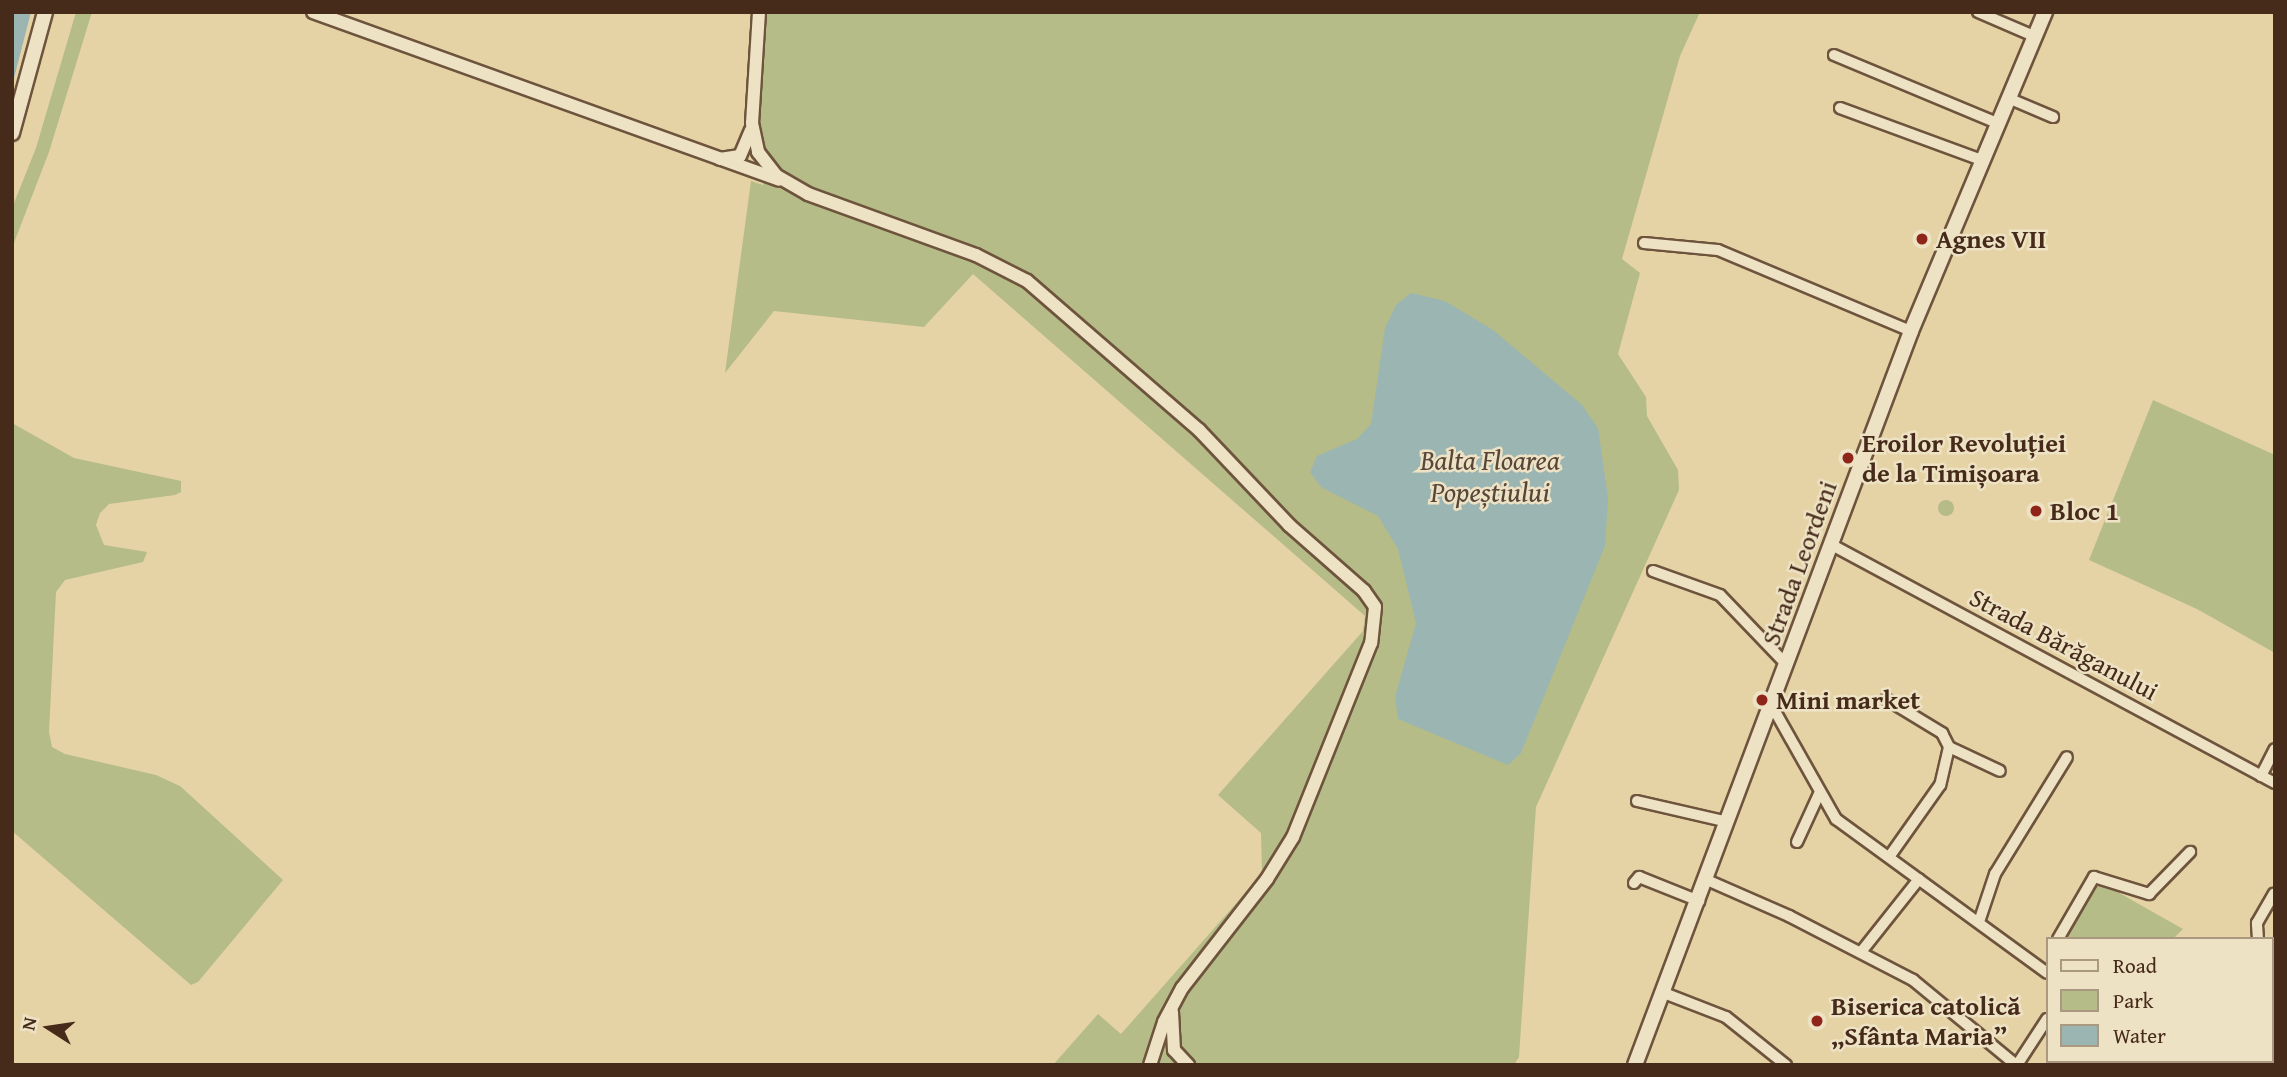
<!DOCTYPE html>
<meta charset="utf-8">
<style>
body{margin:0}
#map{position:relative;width:2287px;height:1077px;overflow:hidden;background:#e5d3a6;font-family:"Gentium Book Plus",serif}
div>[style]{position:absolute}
.green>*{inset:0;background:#b5bc87}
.round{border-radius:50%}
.water>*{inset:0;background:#9bb5b3}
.roads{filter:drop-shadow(2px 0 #6e543d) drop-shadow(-2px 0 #6e543d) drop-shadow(0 2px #6e543d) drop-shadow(0 -2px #6e543d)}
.minor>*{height:10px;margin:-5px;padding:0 5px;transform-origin:5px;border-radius:5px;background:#eee2c5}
.tertiary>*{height:12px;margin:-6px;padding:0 6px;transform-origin:6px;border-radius:6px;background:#eee2c5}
.secondary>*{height:14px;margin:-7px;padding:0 7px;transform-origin:7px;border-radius:7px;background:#eee2c5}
.dots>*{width:19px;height:19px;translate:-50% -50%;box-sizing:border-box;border:4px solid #eee2c5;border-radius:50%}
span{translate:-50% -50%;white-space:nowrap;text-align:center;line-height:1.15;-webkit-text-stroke:5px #eee2c5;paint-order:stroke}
.poi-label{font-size:26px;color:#462a1a;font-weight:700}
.left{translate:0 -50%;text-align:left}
.street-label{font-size:26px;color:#462a1a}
.water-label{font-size:28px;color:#574639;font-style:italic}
.frame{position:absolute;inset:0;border:14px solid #462a1a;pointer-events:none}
.legend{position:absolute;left:2046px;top:937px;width:228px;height:126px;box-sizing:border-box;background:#eee2c5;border:2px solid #ab9881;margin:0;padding:9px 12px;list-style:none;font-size:21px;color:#462a1a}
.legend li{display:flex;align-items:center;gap:14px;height:35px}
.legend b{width:35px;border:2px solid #ab9881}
.north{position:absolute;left:14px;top:993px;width:70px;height:70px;-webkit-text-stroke:5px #eee2c5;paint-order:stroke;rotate:282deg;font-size:19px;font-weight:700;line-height:28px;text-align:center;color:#462a1a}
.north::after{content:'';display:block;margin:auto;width:24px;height:32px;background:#462a1a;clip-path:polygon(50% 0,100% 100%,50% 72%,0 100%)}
</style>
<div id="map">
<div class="green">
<i style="clip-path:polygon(76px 12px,92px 12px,49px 152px,12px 248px,12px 208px,36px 148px)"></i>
<i style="clip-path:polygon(765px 12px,1700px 12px,1680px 56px,1622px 259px,1640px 273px,1618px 354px,1646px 397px,1647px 416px,1678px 470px,1679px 490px,1536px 807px,1519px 1057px,1514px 1065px,1053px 1065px,1098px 1014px,1121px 1034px,1262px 874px,1261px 833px,1218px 795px,1363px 631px,1365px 616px,973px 274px,924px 327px,774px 311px,725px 373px,751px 181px,763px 185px,769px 160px,758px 132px)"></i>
<i style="clip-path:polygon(2153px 400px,2275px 455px,2275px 653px,2197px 609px,2089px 560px)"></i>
<i style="clip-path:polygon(12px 423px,74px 458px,181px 481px,181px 492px,175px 495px,109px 504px,100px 513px,96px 525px,104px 545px,147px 552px,143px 562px,65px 580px,56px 592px,49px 732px,52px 747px,65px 754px,156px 775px,180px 786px,283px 880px,198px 982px,191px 985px,12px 831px)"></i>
<i class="round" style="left:1938px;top:500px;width:16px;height:16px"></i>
<i style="clip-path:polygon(2098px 881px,2183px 929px,2173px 939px,2067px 939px)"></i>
</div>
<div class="water">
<i style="clip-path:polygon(12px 12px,31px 12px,12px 86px)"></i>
<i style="clip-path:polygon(1411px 293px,1445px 301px,1493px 330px,1582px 405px,1598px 428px,1608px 498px,1605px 546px,1521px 753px,1508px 765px,1398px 719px,1395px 697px,1416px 623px,1398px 549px,1378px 516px,1321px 487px,1310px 472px,1317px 456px,1357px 439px,1371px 424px,1385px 328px,1396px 305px)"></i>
</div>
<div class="roads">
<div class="minor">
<i style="left:1978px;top:12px;width:61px;rotate:23.2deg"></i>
<i style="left:1834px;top:55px;width:177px;rotate:22.6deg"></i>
<i style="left:2008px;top:98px;width:49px;rotate:22.9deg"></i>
<i style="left:1840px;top:108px;width:150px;rotate:20.2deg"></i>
<i style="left:1644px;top:243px;width:74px;rotate:5.4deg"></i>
<i style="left:1718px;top:250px;width:209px;rotate:22.8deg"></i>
<i style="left:1832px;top:545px;width:503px;rotate:28.25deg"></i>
<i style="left:1653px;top:571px;width:71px;rotate:19.7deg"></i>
<i style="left:1720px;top:595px;width:97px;rotate:46.3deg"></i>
<i style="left:1886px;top:699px;width:66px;rotate:31.3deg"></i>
<i style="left:1942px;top:733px;width:16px;rotate:63deg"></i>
<i style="left:1949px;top:747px;width:39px;rotate:103deg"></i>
<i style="left:1940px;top:785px;width:88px;rotate:125.3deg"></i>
<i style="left:1772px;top:706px;width:130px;rotate:60.5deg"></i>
<i style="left:1836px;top:819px;width:261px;rotate:36.1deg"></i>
<i style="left:1949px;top:747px;width:56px;rotate:25.2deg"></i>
<i style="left:2261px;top:776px;width:30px;rotate:-63deg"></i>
<i style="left:1637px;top:801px;width:93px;rotate:13deg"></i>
<i style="left:1797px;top:842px;width:53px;rotate:-65.4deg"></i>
<i style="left:1707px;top:880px;width:90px;rotate:23.7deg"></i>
<i style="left:1789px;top:916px;width:140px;rotate:27.3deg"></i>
<i style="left:1913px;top:980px;width:134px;rotate:39.5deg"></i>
<i style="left:1634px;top:883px;width:8px;rotate:-50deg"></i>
<i style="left:1639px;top:877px;width:65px;rotate:21.8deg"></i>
<i style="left:1979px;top:922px;width:51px;rotate:-71.6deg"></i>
<i style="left:1995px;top:874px;width:137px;rotate:-58.4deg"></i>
<i style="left:2058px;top:939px;width:72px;rotate:-59.9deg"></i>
<i style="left:2094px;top:877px;width:58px;rotate:17.2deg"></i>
<i style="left:2149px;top:894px;width:59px;rotate:-45.7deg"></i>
<i style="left:2258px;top:939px;width:16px;rotate:-94deg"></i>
<i style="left:2257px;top:923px;width:34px;rotate:-60deg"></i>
<i style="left:1861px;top:952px;width:93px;rotate:-51.5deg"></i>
<i style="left:1664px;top:993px;width:66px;rotate:21.2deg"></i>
<i style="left:1726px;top:1017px;width:77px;rotate:38.7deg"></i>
<i style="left:2271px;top:1007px;width:6px;rotate:-45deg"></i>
<i style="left:2271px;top:1034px;width:6px;rotate:45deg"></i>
<i style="left:2139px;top:1061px;width:5px;rotate:53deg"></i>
<i style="left:2017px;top:1065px;width:55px;rotate:-56.9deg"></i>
</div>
<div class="tertiary">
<i style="left:313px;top:12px;width:495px;rotate:19.8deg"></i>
<i style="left:759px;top:12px;width:111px;rotate:93.6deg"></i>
<i style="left:752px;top:123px;width:30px;rotate:78deg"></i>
<i style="left:758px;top:152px;width:31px;rotate:52deg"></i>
<i style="left:777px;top:176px;width:36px;rotate:30deg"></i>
<i style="left:808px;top:194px;width:179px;rotate:20deg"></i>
<i style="left:976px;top:255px;width:57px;rotate:27deg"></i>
<i style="left:1027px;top:281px;width:228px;rotate:40.9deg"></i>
<i style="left:1199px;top:430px;width:131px;rotate:46.5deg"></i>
<i style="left:1289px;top:525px;width:100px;rotate:41.3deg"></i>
<i style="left:1364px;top:591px;width:19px;rotate:55deg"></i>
<i style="left:1375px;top:607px;width:36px;rotate:96deg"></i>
<i style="left:1371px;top:643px;width:209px;rotate:111.9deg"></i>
<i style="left:1293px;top:837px;width:49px;rotate:121.8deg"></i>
<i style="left:1267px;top:879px;width:138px;rotate:127.9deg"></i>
<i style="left:1182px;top:988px;width:38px;rotate:118deg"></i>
<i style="left:1164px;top:1022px;width:45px;rotate:108deg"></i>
<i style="left:720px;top:159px;width:20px;rotate:-9deg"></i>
<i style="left:740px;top:156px;width:28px;rotate:-67deg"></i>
<i style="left:1172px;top:1012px;width:38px;rotate:87deg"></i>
<i style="left:1174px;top:1050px;width:21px;rotate:47deg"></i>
</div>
<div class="secondary">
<i style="left:12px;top:133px;width:125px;rotate:-74.7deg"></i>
<i style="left:1635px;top:1065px;width:784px;rotate:-69.39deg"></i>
<i style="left:1911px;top:331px;width:346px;rotate:-67.2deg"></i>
</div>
</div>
<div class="dots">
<i style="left:1922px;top:239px;background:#8f2418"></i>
<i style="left:1848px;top:458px;background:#8f2418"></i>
<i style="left:2036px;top:511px;background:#8f2418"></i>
<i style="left:1762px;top:700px;background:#8f2418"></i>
<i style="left:1817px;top:1021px;background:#8f2418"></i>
</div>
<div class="poi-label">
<span class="left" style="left:1936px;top:239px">Agnes VII</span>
<span class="left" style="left:1862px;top:458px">Eroilor Revoluției<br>de la Timișoara</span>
<span class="left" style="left:2050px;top:511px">Bloc 1</span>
<span class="left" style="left:1776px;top:700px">Mini market</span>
<span class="left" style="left:1831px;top:1021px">Biserica catolică<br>„Sfânta Maria”</span>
</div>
<div class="street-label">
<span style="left:1799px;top:563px;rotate:-70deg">Strada Leordeni</span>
<span style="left:2064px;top:644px;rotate:28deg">Strada Bărăganului</span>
</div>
<div class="water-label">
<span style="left:1490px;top:476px">Balta Floarea<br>Popeștiului</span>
</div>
<div class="frame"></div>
<ul class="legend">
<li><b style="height:9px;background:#eee2c5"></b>Road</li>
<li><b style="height:19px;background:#b5bc87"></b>Park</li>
<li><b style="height:19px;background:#9bb5b3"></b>Water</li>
</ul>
<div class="north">N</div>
</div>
